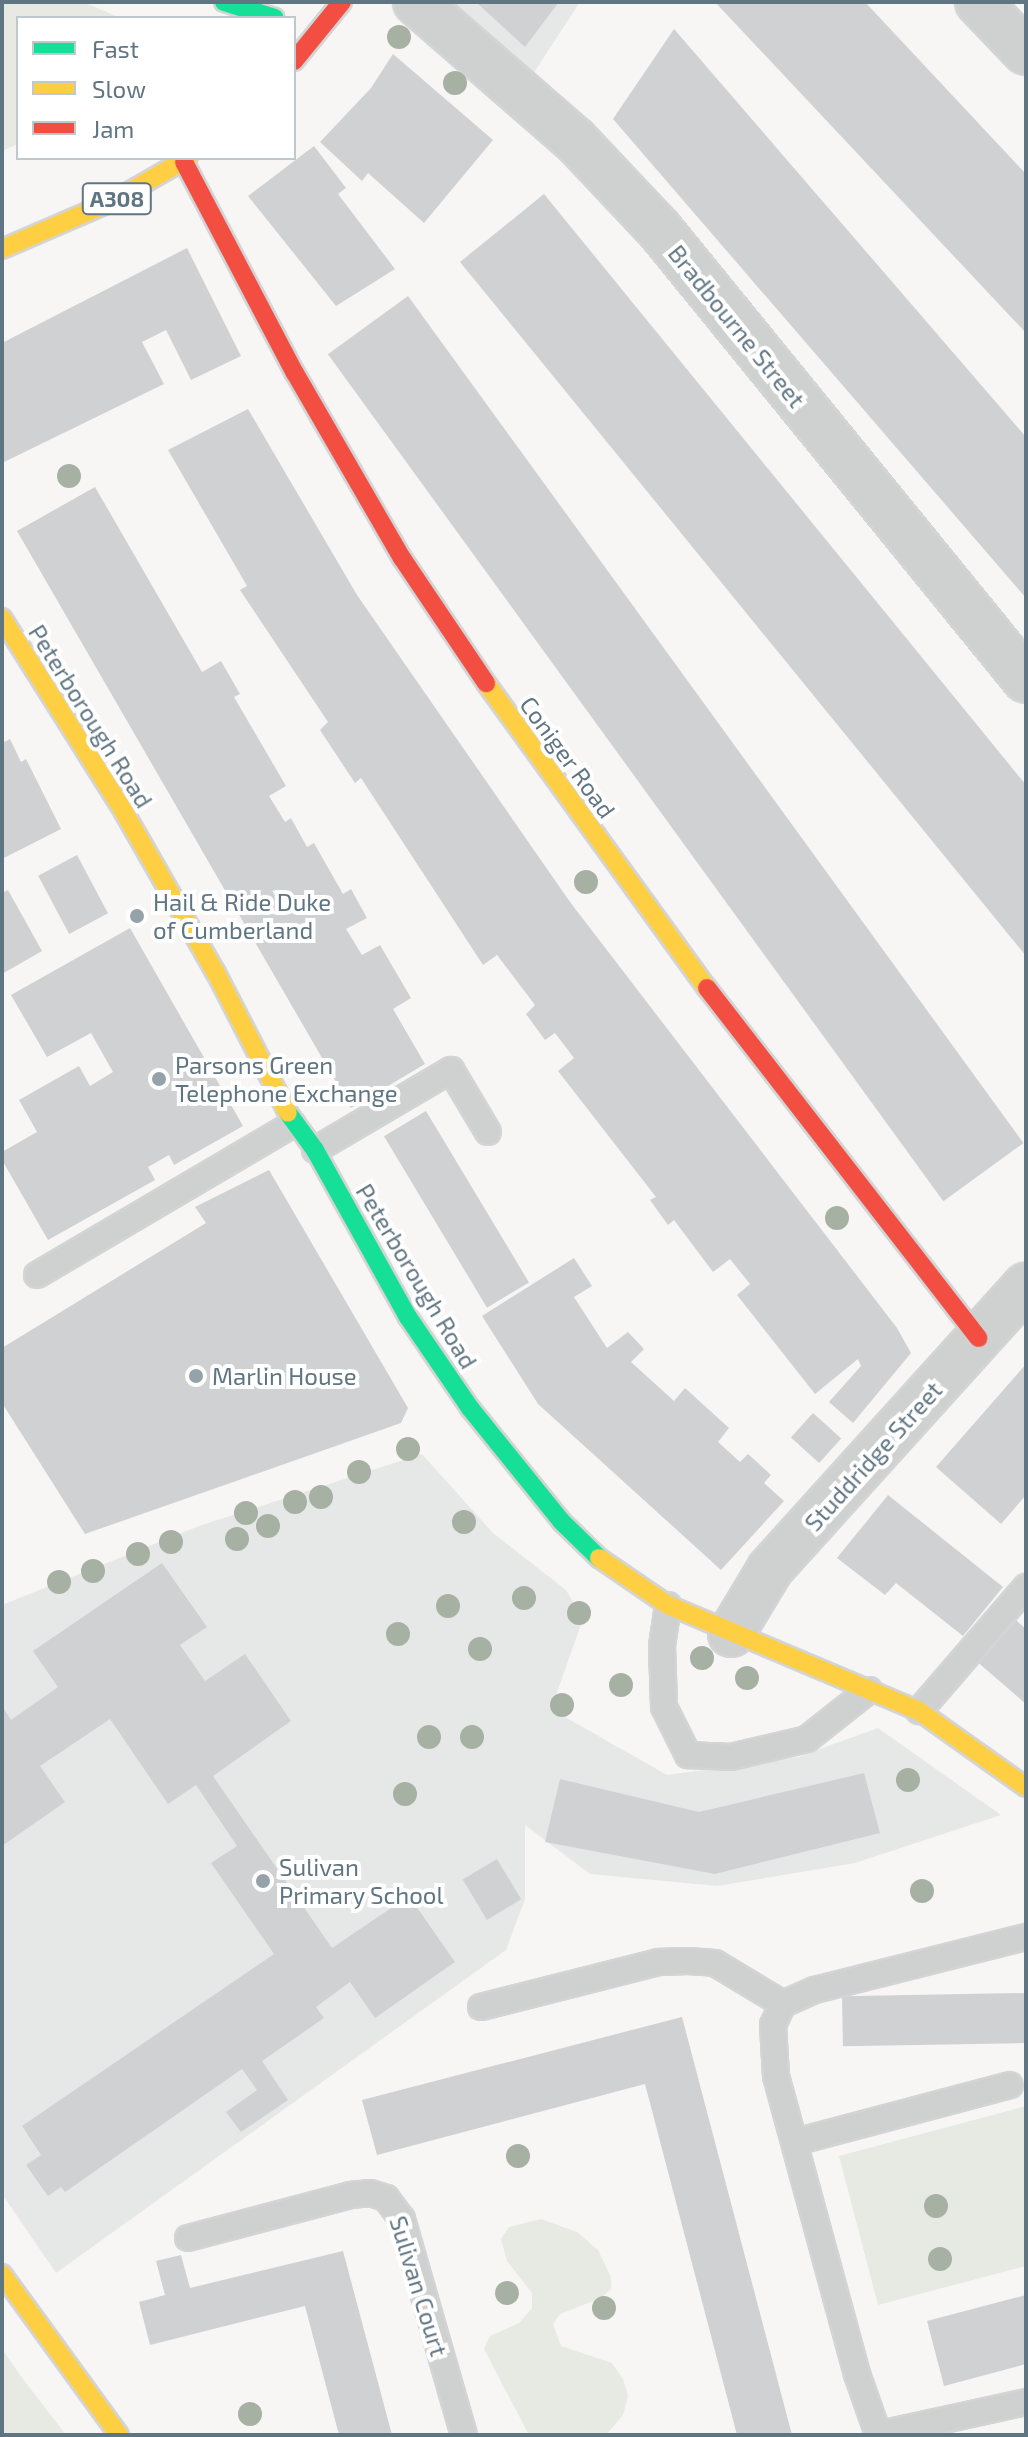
<!DOCTYPE html>
<style>
body{margin:0}
#map{position:relative;width:1028px;height:2437px;overflow:hidden;background:#f7f6f5;font-family:"Exo 2",sans-serif}
div>[style]{position:absolute}
.built>*{inset:0;background:#e6e8e8}
.green>*{inset:0;background:#e6eae3}
.building>*{inset:0;background:#d0d1d2;transform-origin:0 0}
.roads{filter:drop-shadow(2px 0 #d3d4d5) drop-shadow(-2px 0 #d3d4d5) drop-shadow(0 2px #d3d4d5) drop-shadow(0 -2px #d3d4d5)}
.lane>*{height:24px;margin:-12px;padding:0 12px;transform-origin:12px;border-radius:12px;background:#cfd0d0}
.street>*{height:44px;margin:-22px;padding:0 22px;transform-origin:22px;border-radius:22px;background:#cfd0d0}
.fast>*{height:18px;margin:-9px;padding:0 9px;transform-origin:9px;border-radius:9px;background:#16e098}
.slow>*{height:18px;margin:-9px;padding:0 9px;transform-origin:9px;border-radius:9px;background:#ffcf43}
.jam>*{height:18px;margin:-9px;padding:0 9px;transform-origin:9px;border-radius:9px;background:#f24e42}
.trees>*{width:24px;height:24px;margin:-12px;border-radius:50%;background:#a7b1a3}
.dots>*{width:22px;height:22px;translate:-50% -50%;box-sizing:border-box;border:4px solid #fff;border-radius:50%}
span{translate:-50% -50%;white-space:nowrap;text-align:center;line-height:1.15;-webkit-text-stroke:8px #fff;paint-order:stroke}
.shield-label span{padding:2px 6px;background:#fff;border:2px solid;border-radius:6px;-webkit-text-stroke-width:0}
.shield-label{font-size:22px;color:#607582;font-weight:700}
.street-label{font-size:24px;color:#607582}
.poi-label{font-size:24px;color:#607582}
.left{translate:0 -50%;text-align:left}
.frame{position:absolute;inset:0;border:4px solid #607582;pointer-events:none}
.legend{position:absolute;left:16px;top:16px;width:280px;height:144px;box-sizing:border-box;background:#fff;border:2px solid #bfc8cd;margin:0;padding:10px 14px;list-style:none;font-size:24px;color:#607582}
.legend li{display:flex;align-items:center;gap:16px;height:40px}
.legend b{width:40px;border:2px solid #bfc8cd}
</style>
<div id="map">
<div class="built">
<i style="clip-path:polygon(444px 2px,580px 2px,533px 74px)"></i>
<i style="clip-path:polygon(422px 1454px,493px 1533px,566px 1590px,583px 1619px,551px 1709px,667px 1775px,798px 1757px,878px 1728px,1001px 1815px,855px 1863px,717px 1886px,590px 1874px,525px 1825px,525px 1899px,506px 1950px,56px 2273px,2px 2194px,2px 1605px,199px 1526px)"></i>
</div>
<div class="green">
<i style="clip-path:polygon(2px 2px,84px 2px,120px 18px,18px 18px,18px 144px,2px 151px)"></i>
<i style="clip-path:polygon(1026px 2106px,1026px 2266px,878px 2305px,839px 2156px)"></i>
<i style="clip-path:polygon(541px 2219px,577px 2232px,598px 2250px,611px 2277px,611px 2289px,601px 2298px,560px 2314px,553px 2324px,561px 2346px,612px 2363px,623px 2379px,628px 2396px,623px 2415px,606px 2435px,529px 2435px,484px 2349px,490px 2336px,519px 2323px,532px 2308px,532px 2293px,507px 2261px,501px 2239px,509px 2227px)"></i>
<i style="clip-path:polygon(2px 2349px,20px 2375px,66px 2435px,2px 2435px)"></i>
</div>
<div class="building">
<i style="clip-path:polygon(476px 2px,559px 2px,525px 47px)"></i>
<i style="clip-path:polygon(715px 2px,865px 2px,1026px 174px,1026px 333px)"></i>
<i style="clip-path:polygon(674px 29px,1026px 437px,1026px 598px,613px 119px)"></i>
<i style="clip-path:polygon(393px 54px,493px 140px,424px 223px,368px 173px,362px 181px,320px 142px,371px 88px)"></i>
<i style="clip-path:polygon(314px 146px,346px 188px,338px 194px,395px 269px,336px 306px,248px 196px)"></i>
<i style="clip-path:polygon(544px 194px,1026px 785px,1026px 956px,460px 262px)"></i>
<i style="clip-path:polygon(187px 248px,241px 356px,191px 380px,166px 330px,142px 342px,164px 384px,2px 463px,2px 343px)"></i>
<i style="left:408px;top:296px;width:1047px;height:99px;rotate:54deg"></i>
<i style="clip-path:polygon(248px 409px,357px 595px,570px 902px,897px 1328px,911px 1353px,853px 1423px,829px 1402px,861px 1366px,858px 1359px,815px 1394px,737px 1295px,750px 1284px,730px 1259px,713px 1272px,674px 1220px,668px 1225px,650px 1200px,656px 1197px,558px 1071px,574px 1058px,555px 1033px,545px 1040px,526px 1014px,535px 1005px,497px 955px,483px 965px,361px 778px,355px 783px,320px 730px,328px 722px,240px 590px,247px 586px,168px 450px)"></i>
<i style="clip-path:polygon(95px 487px,202px 672px,221px 661px,240px 694px,234px 697px,286px 786px,269px 796px,285px 822px,291px 818px,307px 847px,314px 843px,343px 894px,351px 889px,367px 918px,346px 929px,362px 955px,380px 945px,411px 998px,393px 1009px,425px 1064px,351px 1108px,17px 531px)"></i>
<i style="clip-path:polygon(10px 739px,21px 762px,26px 759px,61px 829px,2px 859px,2px 743px)"></i>
<i style="left:77px;top:855px;width:66px;height:44px;rotate:62deg"></i>
<i style="clip-path:polygon(8px 890px,42px 951px,2px 974px,2px 893px)"></i>
<i style="clip-path:polygon(130px 928px,243px 1126px,174px 1165px,169px 1155px,148px 1167px,155px 1180px,48px 1240px,2px 1160px,2px 1152px,37px 1132px,19px 1100px,79px 1066px,90px 1086px,113px 1072px,91px 1033px,47px 1057px,11px 995px)"></i>
<i style="left:426px;top:1111px;width:200px;height:49px;rotate:59deg"></i>
<i style="clip-path:polygon(269px 1170px,408px 1408px,401px 1423px,85px 1534px,2px 1403px,2px 1348px,206px 1223px,195px 1207px)"></i>
<i style="clip-path:polygon(574px 1258px,592px 1286px,574px 1297px,607px 1348px,628px 1332px,644px 1349px,631px 1362px,674px 1401px,685px 1388px,729px 1428px,718px 1442px,740px 1462px,748px 1454px,771px 1475px,764px 1483px,784px 1501px,721px 1570px,538px 1404px,482px 1316px)"></i>
<i style="clip-path:polygon(1026px 1364px,1026px 1495px,1001px 1524px,936px 1467px)"></i>
<i style="left:813px;top:1413px;width:38px;height:33px;rotate:42deg"></i>
<i style="clip-path:polygon(888px 1495px,1003px 1587px,963px 1636px,896px 1583px,885px 1595px,837px 1558px)"></i>
<i style="clip-path:polygon(162px 1563px,207px 1627px,180px 1645px,205px 1681px,245px 1654px,291px 1721px,213px 1776px,332px 1948px,409px 1896px,455px 1962px,375px 2018px,350px 1982px,316px 2007px,324px 2018px,262px 2061px,288px 2100px,241px 2132px,226px 2112px,257px 2090px,242px 2069px,65px 2192px,61px 2187px,48px 2196px,26px 2165px,41px 2155px,22px 2126px,274px 1954px,211px 1863px,237px 1846px,196px 1785px,168px 1804px,110px 1719px,40px 1766px,65px 1802px,2px 1846px,2px 1706px,11px 1720px,58px 1687px,33px 1651px)"></i>
<i style="clip-path:polygon(1011px 1616px,1026px 1629px,1026px 1704px,974px 1659px)"></i>
<i style="clip-path:polygon(864px 1773px,880px 1833px,715px 1874px,545px 1842px,560px 1779px,699px 1812px)"></i>
<i style="left:497px;top:1859px;width:47px;height:40px;rotate:59deg"></i>
<i style="left:1025px;top:1993px;width:50px;height:183px;rotate:89deg"></i>
<i style="clip-path:polygon(682px 2017px,696px 2070px,792px 2435px,737px 2435px,645px 2084px,377px 2155px,362px 2100px)"></i>
<i style="clip-path:polygon(343px 2251px,392px 2435px,339px 2435px,305px 2306px,150px 2345px,139px 2302px,165px 2295px,156px 2261px,181px 2255px,190px 2288px)"></i>
<i style="clip-path:polygon(1026px 2295px,1026px 2364px,944px 2386px,927px 2321px)"></i>
</div>
<div class="roads">
<div class="lane">
<i style="left:315px;top:1150px;width:158px;rotate:-30.5deg"></i>
<i style="left:451px;top:1070px;width:72px;rotate:59.2deg"></i>
<i style="left:37px;top:1275px;width:297px;rotate:-30.5deg"></i>
<i style="left:668px;top:1605px;width:41px;rotate:98.3deg"></i>
<i style="left:662px;top:1646px;width:61px;rotate:88.1deg"></i>
<i style="left:664px;top:1707px;width:54px;rotate:63.4deg"></i>
<i style="left:688px;top:1755px;width:43px;rotate:2.7deg"></i>
<i style="left:731px;top:1757px;width:78px;rotate:-13.3deg"></i>
<i style="left:807px;top:1739px;width:79px;rotate:-38.3deg"></i>
<i style="left:919px;top:1711px;width:164px;rotate:-49.2deg"></i>
<i style="left:481px;top:2007px;width:184px;rotate:-14.2deg"></i>
<i style="left:659px;top:1962px;width:29px;rotate:-2deg"></i>
<i style="left:688px;top:1961px;width:27px;rotate:4deg"></i>
<i style="left:715px;top:1963px;width:79px;rotate:31.1deg"></i>
<i style="left:795px;top:2142px;width:222px;rotate:-14.8deg"></i>
<i style="left:188px;top:2238px;width:169px;rotate:-14.8deg"></i>
<i style="left:351px;top:2195px;width:19px;rotate:-6deg"></i>
<i style="left:370px;top:2193px;width:17px;rotate:17deg"></i>
<i style="left:386px;top:2198px;width:26px;rotate:53deg"></i>
<i style="left:402px;top:2219px;width:225px;rotate:74deg"></i>
<i style="left:878px;top:2434px;width:64px;rotate:-109.3deg"></i>
<i style="left:857px;top:2374px;width:309px;rotate:-105.2deg"></i>
<i style="left:776px;top:2076px;width:51px;rotate:-93.4deg"></i>
<i style="left:773px;top:2025px;width:23px;rotate:-65deg"></i>
<i style="left:783px;top:2004px;width:35px;rotate:-24deg"></i>
<i style="left:815px;top:1990px;width:218px;rotate:-14.1deg"></i>
<i style="left:876px;top:2435px;width:154px;rotate:-12.4deg"></i>
</div>
<div class="street">
<i style="left:416px;top:2px;width:211px;rotate:41deg"></i>
<i style="left:575px;top:140px;width:122px;rotate:46.7deg"></i>
<i style="left:659px;top:229px;width:581px;rotate:50.86deg"></i>
<i style="left:978px;top:2px;width:69px;rotate:46.2deg"></i>
<i style="left:731px;top:1634px;width:76px;rotate:-59deg"></i>
<i style="left:770px;top:1569px;width:382px;rotate:-47.9deg"></i>
</div>
<div class="fast">
<i style="left:224px;top:2px;width:53px;rotate:17.4deg"></i>
<i style="left:288px;top:1113px;width:46px;rotate:53.9deg"></i>
<i style="left:315px;top:1150px;width:191px;rotate:60.9deg"></i>
<i style="left:408px;top:1317px;width:110px;rotate:55.7deg"></i>
<i style="left:470px;top:1408px;width:146px;rotate:51.1deg"></i>
<i style="left:562px;top:1522px;width:52px;rotate:44.2deg"></i>
</div>
<div class="slow">
<i style="left:2px;top:249px;width:121px;rotate:-23.4deg"></i>
<i style="left:113px;top:201px;width:86px;rotate:-29.8deg"></i>
<i style="left:2px;top:618px;width:229px;rotate:57.8deg"></i>
<i style="left:124px;top:812px;width:185px;rotate:60.3deg"></i>
<i style="left:216px;top:973px;width:157px;rotate:62.8deg"></i>
<i style="left:486px;top:683px;width:377px;rotate:54.1deg"></i>
<i style="left:599px;top:1558px;width:83px;rotate:34.3deg"></i>
<i style="left:668px;top:1605px;width:272px;rotate:22.9deg"></i>
<i style="left:919px;top:1711px;width:131px;rotate:35.4deg"></i>
<i style="left:2px;top:2274px;width:199px;rotate:54deg"></i>
</div>
<div class="jam">
<i style="left:294px;top:61px;width:76px;rotate:-50.9deg"></i>
<i style="left:184px;top:162px;width:238px;rotate:62.3deg"></i>
<i style="left:295px;top:373px;width:214px;rotate:60deg"></i>
<i style="left:402px;top:558px;width:151px;rotate:56.1deg"></i>
<i style="left:707px;top:988px;width:443px;rotate:52.2deg"></i>
</div>
</div>
<div class="trees">
<i style="left:399px;top:37px"></i>
<i style="left:455px;top:83px"></i>
<i style="left:69px;top:476px"></i>
<i style="left:586px;top:882px"></i>
<i style="left:837px;top:1218px"></i>
<i style="left:408px;top:1449px"></i>
<i style="left:359px;top:1472px"></i>
<i style="left:321px;top:1497px"></i>
<i style="left:295px;top:1502px"></i>
<i style="left:246px;top:1513px"></i>
<i style="left:464px;top:1522px"></i>
<i style="left:268px;top:1526px"></i>
<i style="left:237px;top:1539px"></i>
<i style="left:171px;top:1542px"></i>
<i style="left:138px;top:1554px"></i>
<i style="left:93px;top:1571px"></i>
<i style="left:59px;top:1582px"></i>
<i style="left:524px;top:1598px"></i>
<i style="left:448px;top:1606px"></i>
<i style="left:579px;top:1613px"></i>
<i style="left:398px;top:1634px"></i>
<i style="left:480px;top:1649px"></i>
<i style="left:702px;top:1658px"></i>
<i style="left:747px;top:1678px"></i>
<i style="left:621px;top:1685px"></i>
<i style="left:562px;top:1705px"></i>
<i style="left:429px;top:1737px"></i>
<i style="left:472px;top:1737px"></i>
<i style="left:908px;top:1780px"></i>
<i style="left:405px;top:1794px"></i>
<i style="left:922px;top:1891px"></i>
<i style="left:518px;top:2156px"></i>
<i style="left:936px;top:2206px"></i>
<i style="left:940px;top:2259px"></i>
<i style="left:507px;top:2293px"></i>
<i style="left:604px;top:2308px"></i>
<i style="left:250px;top:2414px"></i>
</div>
<div class="dots">
<i style="left:137px;top:916px;background:#95a2aa"></i>
<i style="left:159px;top:1079px;background:#95a2aa"></i>
<i style="left:196px;top:1376px;background:#95a2aa"></i>
<i style="left:263px;top:1881px;background:#95a2aa"></i>
</div>
<div class="shield-label">
<span style="left:117px;top:199px">A308</span>
</div>
<div class="street-label">
<span style="left:737px;top:326px;rotate:51deg">Bradbourne Street</span>
<span style="left:91px;top:716px;rotate:58deg">Peterborough Road</span>
<span style="left:568px;top:757px;rotate:54deg">Coniger Road</span>
<span style="left:417px;top:1276px;rotate:59deg">Peterborough Road</span>
<span style="left:873px;top:1456px;rotate:-48deg">Studdridge Street</span>
<span style="left:419px;top:2286px;rotate:73deg">Sulivan Court</span>
</div>
<div class="poi-label">
<span class="left" style="left:153px;top:916px">Hail &amp; Ride Duke<br>of Cumberland</span>
<span class="left" style="left:175px;top:1079px">Parsons Green<br>Telephone Exchange</span>
<span class="left" style="left:212px;top:1376px">Marlin House</span>
<span class="left" style="left:279px;top:1881px">Sulivan<br>Primary School</span>
</div>
<div class="frame"></div>
<ul class="legend">
<li><b style="height:10px;background:#16e098"></b>Fast</li>
<li><b style="height:10px;background:#ffcf43"></b>Slow</li>
<li><b style="height:10px;background:#f24e42"></b>Jam</li>
</ul>
</div>
